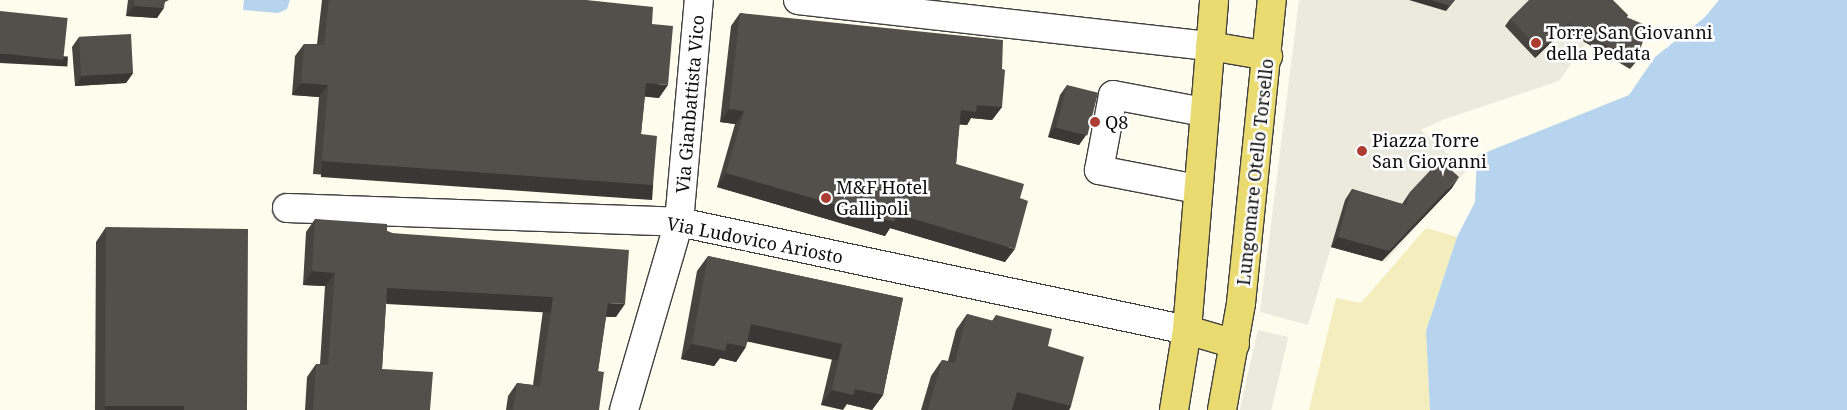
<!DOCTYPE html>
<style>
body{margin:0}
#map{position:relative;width:1847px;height:410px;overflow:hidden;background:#fdfced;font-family:"Noto Serif",serif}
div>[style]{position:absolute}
.sand>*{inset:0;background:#f4eebe}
.plaza>*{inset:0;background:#eceadd;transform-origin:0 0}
.water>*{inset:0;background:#b7d4ef}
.roads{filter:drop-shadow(1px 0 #3f3f3f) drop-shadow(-1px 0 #3f3f3f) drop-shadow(0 1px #3f3f3f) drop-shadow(0 -1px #3f3f3f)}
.minor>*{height:28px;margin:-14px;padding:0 14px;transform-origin:14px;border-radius:14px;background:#fff}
.major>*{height:28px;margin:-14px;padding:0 14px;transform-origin:14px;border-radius:14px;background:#eadb70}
.wall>*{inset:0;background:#474440}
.shaded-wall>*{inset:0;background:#3a3734;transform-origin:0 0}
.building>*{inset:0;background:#534f4a;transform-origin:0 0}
.dots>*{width:14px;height:14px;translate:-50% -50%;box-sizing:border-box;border:2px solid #fff;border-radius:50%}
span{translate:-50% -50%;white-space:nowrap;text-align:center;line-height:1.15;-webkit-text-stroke:5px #fff;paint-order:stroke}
.poi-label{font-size:18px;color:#0c0c0c}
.left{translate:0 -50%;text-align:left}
.street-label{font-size:18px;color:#0c0c0c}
</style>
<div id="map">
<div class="sand">
<i style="clip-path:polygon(1426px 228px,1457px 237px,1426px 331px,1430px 410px,1309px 410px,1336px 298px,1361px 303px)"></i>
</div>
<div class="plaza">
<i style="clip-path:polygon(1299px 0,1582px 0,1586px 43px,1559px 81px,1442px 120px,1421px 130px,1466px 171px,1385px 262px,1331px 247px,1308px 325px,1260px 312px)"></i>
<i style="left:1258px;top:330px;width:31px;height:82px;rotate:13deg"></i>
</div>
<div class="water">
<i style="clip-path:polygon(244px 0,290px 0,287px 9px,278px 13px,243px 10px)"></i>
<i style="clip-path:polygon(1719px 0,1847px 0,1847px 410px,1430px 410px,1426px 331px,1457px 237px,1475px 202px,1477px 156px,1629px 95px,1655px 57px,1704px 18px)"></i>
</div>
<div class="roads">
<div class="minor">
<i style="left:798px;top:0;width:415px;rotate:6.4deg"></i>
<i style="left:1197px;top:189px;width:100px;rotate:-169deg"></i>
<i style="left:1099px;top:170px;width:76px;rotate:-79.4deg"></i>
<i style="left:1113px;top:95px;width:92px;rotate:10.7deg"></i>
<i style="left:287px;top:208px;width:392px;rotate:2deg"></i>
<i style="left:679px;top:222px;width:519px;rotate:12deg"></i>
<i style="left:624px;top:410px;width:196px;rotate:-73.7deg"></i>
<i style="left:679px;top:222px;width:223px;rotate:-84.9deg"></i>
</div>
<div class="major">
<i style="left:1210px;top:46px;width:59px;rotate:9.8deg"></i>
<i style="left:1187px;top:330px;width:50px;rotate:16.3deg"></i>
<i style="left:1174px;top:410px;width:81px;rotate:-80.8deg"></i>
<i style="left:1187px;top:330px;width:331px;rotate:-85.3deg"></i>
<i style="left:1222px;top:410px;width:109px;rotate:-79.9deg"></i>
<i style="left:1241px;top:303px;width:305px;rotate:-84.2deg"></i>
</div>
</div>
<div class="wall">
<i style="clip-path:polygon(128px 0,169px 0,165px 2px,157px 18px,126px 16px)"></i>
<i style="clip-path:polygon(322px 0,586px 0,652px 24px,659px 98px,645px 96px,641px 134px,653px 185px,644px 198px,313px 174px,319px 97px,292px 95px,295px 56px,304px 44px,317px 44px)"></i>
<i style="clip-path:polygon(740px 13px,1002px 69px,1002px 107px,992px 120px,971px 118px,967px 125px,959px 124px,956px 164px,1020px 198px,1005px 262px,890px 228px,885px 236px,717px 187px,735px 124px,720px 122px,731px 26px)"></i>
<i style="clip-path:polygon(1628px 15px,1627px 17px,1636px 62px,1630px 69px,1564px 30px,1535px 58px,1505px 26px,1510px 19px)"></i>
<i style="clip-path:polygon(79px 37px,133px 73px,126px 83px,75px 86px,72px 47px)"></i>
<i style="clip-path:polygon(1067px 85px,1086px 135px,1079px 145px,1048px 137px,1060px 95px)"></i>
<i style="clip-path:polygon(1452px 188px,1382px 261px,1331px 247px,1345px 200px,1352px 189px,1402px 204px,1410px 192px)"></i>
<i style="clip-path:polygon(315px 219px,387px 231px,616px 317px,606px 317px,598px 371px,599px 410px,506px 410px,508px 396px,517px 383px,533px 385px,543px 310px,386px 302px,382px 369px,430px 410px,305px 410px,307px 377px,316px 364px,320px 364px,325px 286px,303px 285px,306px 232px)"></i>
<i style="clip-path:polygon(106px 227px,247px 410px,95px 410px,96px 242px)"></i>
<i style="clip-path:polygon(708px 256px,903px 298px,883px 395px,872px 410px,847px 404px,821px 405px,832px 359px,748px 341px,736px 362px,720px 358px,714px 366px,681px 359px,697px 271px)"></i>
<i style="clip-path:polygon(967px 314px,992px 321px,996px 315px,1048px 346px,1071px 406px,1069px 410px,921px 410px,931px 376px,942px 360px,948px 361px,956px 330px)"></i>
</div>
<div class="shaded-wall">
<i style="clip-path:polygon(1409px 0,1455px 0,1446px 11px)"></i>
<i style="clip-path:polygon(134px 6px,164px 8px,157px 18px,126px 16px)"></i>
<i style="clip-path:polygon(1569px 23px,1564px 30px,1535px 58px,1540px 50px)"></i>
<i style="left:0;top:53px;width:68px;height:10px;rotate:3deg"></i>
<i style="clip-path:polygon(133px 73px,126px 83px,75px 86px,82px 76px)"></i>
<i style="clip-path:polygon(301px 83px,328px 85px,319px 97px,292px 95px)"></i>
<i style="clip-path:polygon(646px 83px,668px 85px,659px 98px,638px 96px)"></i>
<i style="clip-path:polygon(977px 105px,1002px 107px,992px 120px,971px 118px,967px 125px,951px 124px,961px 110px)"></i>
<i style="clip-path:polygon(729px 109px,744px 111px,735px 124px,720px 122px)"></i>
<i style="clip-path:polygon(1055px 127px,1086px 135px,1079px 145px,1048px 137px)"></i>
<i style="left:322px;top:161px;width:332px;height:16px;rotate:4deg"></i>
<i style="clip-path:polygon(726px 173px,897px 214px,1015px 249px,1005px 262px,890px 228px,885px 236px,717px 187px)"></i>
<i style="clip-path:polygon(1459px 177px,1452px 188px,1382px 261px,1331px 247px,1338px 237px,1389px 251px)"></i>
<i style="clip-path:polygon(312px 271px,335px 273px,325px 286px,303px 285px)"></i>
<i style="left:387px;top:288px;width:166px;height:16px;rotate:3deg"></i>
<i style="clip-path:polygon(608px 303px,625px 304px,616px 317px,599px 316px)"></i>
<i style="left:751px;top:324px;width:93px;height:18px;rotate:12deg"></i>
<i style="clip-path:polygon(727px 343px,746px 347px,736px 362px,720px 358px,714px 366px,681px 359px,692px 344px)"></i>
<i style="clip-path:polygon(855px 389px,883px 395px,872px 410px,847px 404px,843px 410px,821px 405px,832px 390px)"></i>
<i style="clip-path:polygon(1017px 392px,1071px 406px,1069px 410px,1010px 410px)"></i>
<i style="left:105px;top:406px;width:79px;height:5px"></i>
</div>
<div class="building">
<i style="clip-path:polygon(134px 0,165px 0,164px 8px,134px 6px)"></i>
<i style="clip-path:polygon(329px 0,586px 0,653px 7px,652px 24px,673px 26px,668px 85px,646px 83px,641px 134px,657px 136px,653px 185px,322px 161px,328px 85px,301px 83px,304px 44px,324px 45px)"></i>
<i style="clip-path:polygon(1431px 0,1454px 0,1450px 6px)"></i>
<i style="clip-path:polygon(1529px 0,1613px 0,1628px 15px,1626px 17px,1648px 26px,1636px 62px,1569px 23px,1540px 50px,1510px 19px)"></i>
<i style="left:0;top:11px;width:68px;height:42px;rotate:6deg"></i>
<i style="clip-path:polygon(740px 13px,1003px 40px,1002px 69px,1005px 70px,1002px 107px,977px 105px,976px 112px,961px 110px,956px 164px,1024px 184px,1020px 198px,1028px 201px,1015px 249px,897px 214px,894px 222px,726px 173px,744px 111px,729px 109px)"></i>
<i style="left:131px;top:34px;width:39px;height:52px;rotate:87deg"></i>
<i style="left:1067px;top:85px;width:32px;height:44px;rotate:14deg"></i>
<i style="clip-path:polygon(1440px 160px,1459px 177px,1389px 251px,1338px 237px,1352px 189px,1406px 205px,1410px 192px)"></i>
<i style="clip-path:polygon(315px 219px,387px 224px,387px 231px,391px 233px,629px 250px,625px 304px,608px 303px,598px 371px,604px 372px,599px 410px,513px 410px,517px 383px,540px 386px,553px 297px,387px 288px,382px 369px,433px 372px,430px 410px,313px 410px,316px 364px,328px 365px,335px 273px,312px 271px)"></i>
<i style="clip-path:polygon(106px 227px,248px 229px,247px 410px,184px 410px,184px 406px,105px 406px)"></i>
<i style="clip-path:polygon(708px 256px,903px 298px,883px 395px,855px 389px,853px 395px,832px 390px,842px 344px,751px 324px,746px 347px,727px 343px,725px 351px,692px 344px)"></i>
<i style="clip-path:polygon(967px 314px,994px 321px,996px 315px,1052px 329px,1048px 346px,1084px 357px,1071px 406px,1017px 392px,1012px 410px,928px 410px,942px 360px,955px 363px)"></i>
</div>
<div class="dots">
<i style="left:1536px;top:43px;background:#ad3c33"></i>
<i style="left:1095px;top:122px;background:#ad3c33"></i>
<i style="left:1362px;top:151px;background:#ad3c33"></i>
<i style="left:826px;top:198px;background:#ad3c33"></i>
</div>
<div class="poi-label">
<span class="left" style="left:1546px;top:43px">Torre San Giovanni<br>della Pedata</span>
<span class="left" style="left:1105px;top:122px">Q8</span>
<span class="left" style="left:1372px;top:151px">Piazza Torre<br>San Giovanni</span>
<span class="left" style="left:836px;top:198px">M&amp;F Hotel<br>Gallipoli</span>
</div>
<div class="street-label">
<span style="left:690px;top:104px;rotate:-85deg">Via Gianbattista Vico</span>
<span style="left:1255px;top:172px;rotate:-84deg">Lungomare Otello Torsello</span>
<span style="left:755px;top:240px;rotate:11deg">Via Ludovico Ariosto</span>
</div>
</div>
